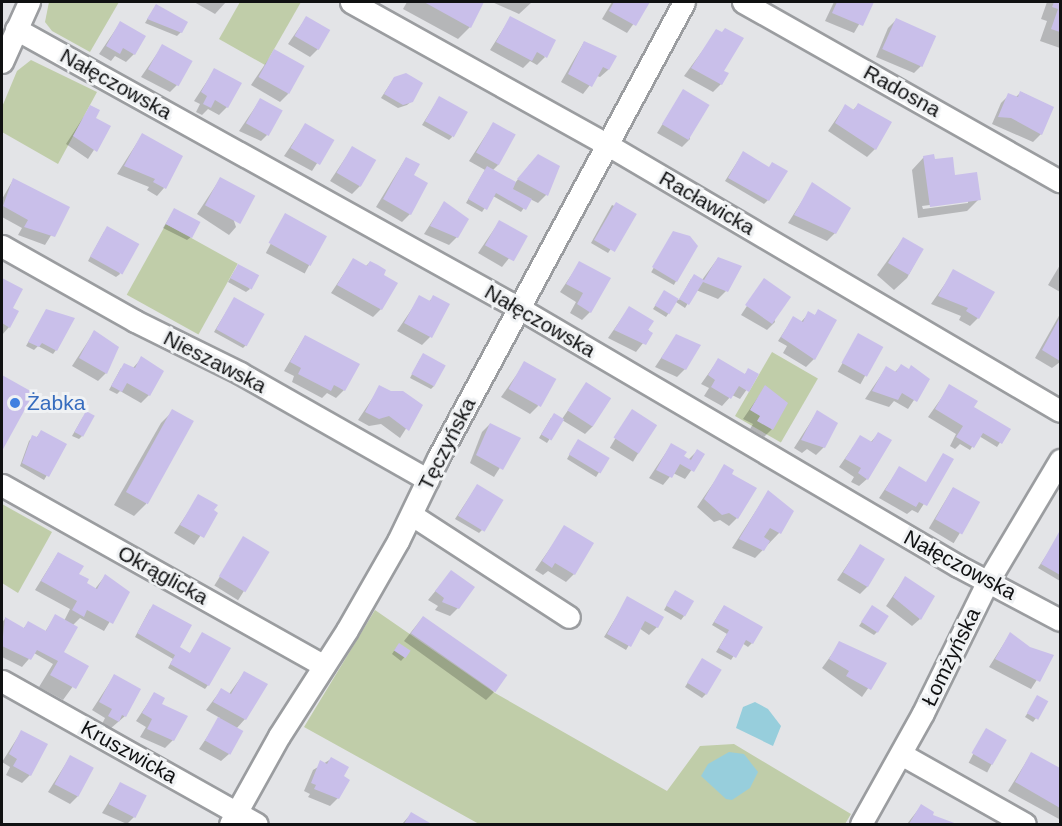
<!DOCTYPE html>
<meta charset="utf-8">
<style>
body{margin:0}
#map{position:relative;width:1062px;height:826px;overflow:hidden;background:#e3e4e7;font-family:Arial,sans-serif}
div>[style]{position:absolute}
.green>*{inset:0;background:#c0cda9;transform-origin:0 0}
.water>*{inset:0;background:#97cedc}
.shadow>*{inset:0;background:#0003;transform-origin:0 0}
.building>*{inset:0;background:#c9bfea;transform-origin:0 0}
.roads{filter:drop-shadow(2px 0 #9b9da0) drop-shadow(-2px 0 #9b9da0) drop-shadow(0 2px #9b9da0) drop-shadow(0 -2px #9b9da0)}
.minor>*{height:21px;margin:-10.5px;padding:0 10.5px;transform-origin:10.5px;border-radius:10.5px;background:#fff}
.dots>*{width:16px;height:16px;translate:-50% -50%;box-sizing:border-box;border:3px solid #f0f2f4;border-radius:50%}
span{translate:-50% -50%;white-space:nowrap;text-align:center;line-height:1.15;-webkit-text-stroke:6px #f0f2f4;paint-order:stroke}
.street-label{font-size:21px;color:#101112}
.shop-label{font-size:21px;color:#366cbe}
.left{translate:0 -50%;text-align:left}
.frame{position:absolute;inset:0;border:3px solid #101112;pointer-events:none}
</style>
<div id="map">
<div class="green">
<i style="clip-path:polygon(49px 2px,119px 2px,90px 52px,52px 31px,45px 22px)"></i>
<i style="clip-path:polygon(240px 2px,301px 2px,265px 65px,219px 39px)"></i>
<i style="clip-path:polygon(31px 60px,97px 92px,58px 164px,2px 132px,2px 107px,17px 71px)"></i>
<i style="left:166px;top:224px;width:82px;height:81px;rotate:29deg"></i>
<i style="left:772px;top:352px;width:53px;height:74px;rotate:30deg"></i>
<i style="clip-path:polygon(2px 504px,52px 532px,18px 593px,2px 583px)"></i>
<i style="clip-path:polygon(375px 610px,495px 693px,667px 791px,700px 746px,734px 744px,851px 814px,845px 824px,479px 824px,304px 727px)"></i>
</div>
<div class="water">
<i style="clip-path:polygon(755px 702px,768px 709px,781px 726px,773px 746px,736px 728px,743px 707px)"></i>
<i style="clip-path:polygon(729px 752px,744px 754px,758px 772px,750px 788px,732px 800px,726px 799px,701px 776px,708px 764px)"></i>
</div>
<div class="shadow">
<i style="clip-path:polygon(194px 2px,226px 2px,215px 14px)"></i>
<i style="clip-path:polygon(407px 2px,482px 2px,470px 27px,458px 39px,403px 9px)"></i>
<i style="clip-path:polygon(492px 2px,532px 2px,519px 14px)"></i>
<i style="clip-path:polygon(612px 2px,649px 2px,627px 33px,602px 19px)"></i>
<i style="clip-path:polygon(834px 2px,872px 2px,854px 33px,825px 21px)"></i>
<i style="clip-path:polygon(1047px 2px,1060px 2px,1060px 48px,1040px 41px,1047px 21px,1041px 19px)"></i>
<i style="clip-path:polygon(156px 5px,181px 32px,177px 36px,145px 23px)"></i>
<i style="clip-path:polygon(511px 17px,545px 57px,537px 65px,530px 61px,523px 68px,490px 50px)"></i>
<i style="clip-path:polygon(306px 18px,318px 49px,310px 57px,288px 44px)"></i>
<i style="clip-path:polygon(896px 20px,922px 65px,914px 73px,876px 57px,888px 28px)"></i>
<i style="clip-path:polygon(120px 23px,134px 54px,126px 62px,115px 56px,111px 61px,99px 54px)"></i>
<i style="clip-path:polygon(717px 31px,721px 84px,713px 92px,684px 76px)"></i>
<i style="clip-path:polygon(584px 42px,615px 56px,608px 70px,600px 77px,597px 76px,583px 94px,561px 82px)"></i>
<i style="clip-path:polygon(163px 45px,178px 84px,170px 92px,141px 77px)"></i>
<i style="clip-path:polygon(274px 51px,288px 94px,280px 102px,251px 85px)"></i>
<i style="clip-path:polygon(215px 69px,227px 107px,219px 115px,208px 109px,202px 115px,196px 112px,200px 104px,194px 101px)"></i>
<i style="clip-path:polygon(394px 78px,412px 101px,407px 105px,398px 108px,381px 98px)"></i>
<i style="clip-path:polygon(683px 91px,690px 139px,682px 147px,657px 133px)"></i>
<i style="clip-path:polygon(1021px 92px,1052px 107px,1041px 134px,1033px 142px,992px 124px,1001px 103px,1009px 95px,1016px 97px)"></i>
<i style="clip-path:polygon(439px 98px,452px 137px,449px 140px,422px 125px)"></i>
<i style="clip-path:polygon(260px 100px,269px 133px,261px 141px,239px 131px)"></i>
<i style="clip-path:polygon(858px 105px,875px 149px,867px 157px,828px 131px,845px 106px,853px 110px)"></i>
<i style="clip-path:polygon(90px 107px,94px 119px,109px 127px,88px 159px,66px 144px)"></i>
<i style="clip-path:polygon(493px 124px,498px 165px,493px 170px,515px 183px,530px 164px,558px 167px,546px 195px,538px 203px,530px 199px,521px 212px,493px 196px,482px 212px,466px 203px,485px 170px,469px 161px)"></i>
<i style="clip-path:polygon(305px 125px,332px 140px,312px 171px,284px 156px)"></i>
<i style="clip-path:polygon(142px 135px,164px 188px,157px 196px,147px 190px,149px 187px,117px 174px)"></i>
<i style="clip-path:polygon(352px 148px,360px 186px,352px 194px,330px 181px)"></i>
<i style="clip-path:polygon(743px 153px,768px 200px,764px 204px,725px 181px)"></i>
<i style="clip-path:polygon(evenodd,924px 157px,954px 176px,979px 199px,967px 211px,918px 218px,912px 170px,924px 157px,968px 200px,968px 203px,923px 209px,922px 206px,968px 200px)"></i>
<i style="clip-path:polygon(406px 158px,412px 176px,410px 214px,402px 222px,376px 207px)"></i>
<i style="clip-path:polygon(220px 179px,236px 227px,229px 235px,197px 214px)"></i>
<i style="clip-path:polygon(13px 180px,68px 208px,45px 245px,18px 235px,22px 228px,2px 217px,2px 199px)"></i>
<i style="clip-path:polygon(813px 184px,835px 233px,827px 241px,788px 223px)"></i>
<i style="clip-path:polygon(444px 203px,457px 237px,449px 245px,424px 234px)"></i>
<i style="clip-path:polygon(612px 205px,634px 215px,608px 253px,591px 243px)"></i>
<i style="clip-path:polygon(174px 210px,191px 237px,187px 240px,163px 228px)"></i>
<i style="left:286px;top:215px;width:44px;height:43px;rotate:28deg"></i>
<i style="clip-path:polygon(499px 222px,526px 237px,502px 267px,478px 253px)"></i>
<i style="clip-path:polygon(104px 232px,120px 274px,116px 277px,88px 261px)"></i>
<i style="left:673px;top:233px;width:26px;height:45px;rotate:29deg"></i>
<i style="clip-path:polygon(903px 239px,922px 250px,907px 278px,894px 290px,877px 275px)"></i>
<i style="clip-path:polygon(718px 258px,726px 291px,718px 299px,696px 290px,685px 308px,676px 302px,666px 317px,653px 309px,664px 292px,679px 300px,691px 279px,702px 280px)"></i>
<i style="clip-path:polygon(353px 260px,365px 267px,370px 262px,381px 309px,373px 317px,331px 293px)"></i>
<i style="clip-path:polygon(580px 262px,590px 312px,582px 320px,570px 313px,576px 302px,560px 292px)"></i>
<i style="clip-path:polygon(1060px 265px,1060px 292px,1048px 285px)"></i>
<i style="clip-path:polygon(235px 270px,250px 289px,246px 292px,228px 282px)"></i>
<i style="clip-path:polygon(954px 271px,978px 318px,970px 326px,959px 320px,961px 316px,931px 304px)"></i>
<i style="clip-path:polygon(2px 280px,21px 290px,11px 309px,9px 327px,2px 335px)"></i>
<i style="clip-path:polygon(764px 280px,775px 322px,767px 330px,741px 315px)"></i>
<i style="clip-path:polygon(420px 297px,428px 302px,434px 297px,430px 337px,422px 345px,397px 331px)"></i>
<i style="clip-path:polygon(234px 299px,246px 345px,243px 348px,214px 332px)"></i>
<i style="clip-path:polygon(629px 308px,651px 333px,636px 352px,608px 338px)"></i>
<i style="clip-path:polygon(46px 311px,56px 350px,53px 354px,38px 346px,34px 350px,26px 346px)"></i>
<i style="clip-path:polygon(819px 311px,814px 359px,806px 367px,783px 353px,787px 346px,778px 341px,793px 318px,801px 322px,809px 313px,814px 316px)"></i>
<i style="clip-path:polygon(1060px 314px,1060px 362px,1052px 368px,1035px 358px)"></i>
<i style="clip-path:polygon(94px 332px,106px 373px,98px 381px,72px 366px)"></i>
<i style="left:858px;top:335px;width:26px;height:42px;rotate:29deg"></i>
<i style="clip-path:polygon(305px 336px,344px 390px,336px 398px,327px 393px,322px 398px,292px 382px,294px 376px,284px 371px)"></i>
<i style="clip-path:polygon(676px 336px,685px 369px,677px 377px,655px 367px)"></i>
<i style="clip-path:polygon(142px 358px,149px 395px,141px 403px,120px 391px,117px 394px,109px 390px,121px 368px,132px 369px)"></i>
<i style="clip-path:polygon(420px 359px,434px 386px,431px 389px,410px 378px)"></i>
<i style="clip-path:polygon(718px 360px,744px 375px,749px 370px,757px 375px,740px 399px,732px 395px,722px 406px,704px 396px,709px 388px,701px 384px)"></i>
<i style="clip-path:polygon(525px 363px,538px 406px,530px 414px,501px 397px)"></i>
<i style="clip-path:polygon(901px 366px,928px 379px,908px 409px,894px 401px,889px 407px,865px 399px,886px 368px,894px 373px)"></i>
<i style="clip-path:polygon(2px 376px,32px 393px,2px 448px)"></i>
<i style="clip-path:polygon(586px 384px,593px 426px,585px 434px,562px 420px,547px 443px,539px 438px,551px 418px,562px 419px)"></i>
<i style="clip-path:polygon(950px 386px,972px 407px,1009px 429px,997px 447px,979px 436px,970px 450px,960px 444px,955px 449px,950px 446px,956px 434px,928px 417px)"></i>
<i style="clip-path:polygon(380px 387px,421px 405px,400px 438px,381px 424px,369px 426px,358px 420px)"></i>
<i style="clip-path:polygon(765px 387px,772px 429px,764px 437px,750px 429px,753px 424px,743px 419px)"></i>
<i style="clip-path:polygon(173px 411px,146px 504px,134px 516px,114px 505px,161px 423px)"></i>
<i style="left:632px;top:411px;width:27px;height:43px;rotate:31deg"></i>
<i style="clip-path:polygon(817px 412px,824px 447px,816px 455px,807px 449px,802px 453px,794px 448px)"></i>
<i style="clip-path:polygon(83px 417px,82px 436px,79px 439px,72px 436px)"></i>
<i style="clip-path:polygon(490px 424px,519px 438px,494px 477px,470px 463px,482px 432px)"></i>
<i style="clip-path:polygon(41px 432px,65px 445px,44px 480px,20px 466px,29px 441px,33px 437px,32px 443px)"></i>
<i style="clip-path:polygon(878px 434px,867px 479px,859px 486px,851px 482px,854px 477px,839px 467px,860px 437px,870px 443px)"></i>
<i style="clip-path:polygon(575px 445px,608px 458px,596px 477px,567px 459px)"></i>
<i style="clip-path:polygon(671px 445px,688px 460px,697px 451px,703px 454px,685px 479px,673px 473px,663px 485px,649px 478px)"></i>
<i style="clip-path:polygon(952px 460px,918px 513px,912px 510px,907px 514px,879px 498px,899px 468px,926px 483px)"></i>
<i style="clip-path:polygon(725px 466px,730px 474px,737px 518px,729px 526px,720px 520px,714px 522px,697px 507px)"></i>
<i style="left:953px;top:488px;width:29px;height:47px;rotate:31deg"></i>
<i style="clip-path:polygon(474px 490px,482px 530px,479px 533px,455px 519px)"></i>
<i style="clip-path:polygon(768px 492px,792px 512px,779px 533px,755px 558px,732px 548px)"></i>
<i style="clip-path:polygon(199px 496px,216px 513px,194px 545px,174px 533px)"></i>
<i style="clip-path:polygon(565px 527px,574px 574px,566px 582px,548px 571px,543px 575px,535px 570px)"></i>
<i style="clip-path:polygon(1060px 534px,1060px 581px,1038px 568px)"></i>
<i style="left:244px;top:538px;width:28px;height:56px;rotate:32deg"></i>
<i style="clip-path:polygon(860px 546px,868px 586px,860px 594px,837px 580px)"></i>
<i style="clip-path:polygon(58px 553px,85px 584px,95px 589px,105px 576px,128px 592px,104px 631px,80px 618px,73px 625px,61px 652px,87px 667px,63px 700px,39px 687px,53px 664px,34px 653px,22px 667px,2px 657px,2px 622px,5px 619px,23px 629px,28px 623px,45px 632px,55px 616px,64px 621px,70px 609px,35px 590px)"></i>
<i style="clip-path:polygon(451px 572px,458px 608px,450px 616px,435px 610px,438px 606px,428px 600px)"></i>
<i style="clip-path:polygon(905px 578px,920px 619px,912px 626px,886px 606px)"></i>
<i style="clip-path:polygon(672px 596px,684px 616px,681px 620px,664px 610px)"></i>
<i style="clip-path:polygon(628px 598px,657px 627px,649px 635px,639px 628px,626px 650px,604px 637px)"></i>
<i style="clip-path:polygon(724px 606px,752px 643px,748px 647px,742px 643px,731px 660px,716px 652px,727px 634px,712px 625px)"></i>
<i style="clip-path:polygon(872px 607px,878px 631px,874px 635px,859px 626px)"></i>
<i style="clip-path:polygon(150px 609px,178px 648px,189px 655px,203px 633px,208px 685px,205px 689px,168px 668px,173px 659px,135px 637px)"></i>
<i style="clip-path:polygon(423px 617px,494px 692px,486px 700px,404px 641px)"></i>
<i style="clip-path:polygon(1010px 634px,1029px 649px,1052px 656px,1031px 689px,989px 667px)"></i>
<i style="clip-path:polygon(840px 643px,885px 664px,862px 697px,822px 668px)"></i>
<i style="clip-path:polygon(396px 648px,409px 652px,401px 661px,392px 654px)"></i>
<i style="clip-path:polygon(702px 660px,706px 694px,702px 698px,685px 687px)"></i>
<i style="clip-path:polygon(244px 673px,245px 719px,236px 729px,229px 754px,221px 761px,199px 749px,220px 718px,206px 710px,221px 690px,229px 694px)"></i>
<i style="clip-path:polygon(114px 676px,125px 716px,110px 729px,102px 724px,105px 718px,92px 710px)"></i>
<i style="clip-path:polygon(154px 694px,173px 740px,165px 748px,140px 737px,146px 727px,136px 721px)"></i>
<i style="clip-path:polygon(1038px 697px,1036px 718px,1033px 722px,1025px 717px)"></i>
<i style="left:986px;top:730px;width:21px;height:37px;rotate:28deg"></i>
<i style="clip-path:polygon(21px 732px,30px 775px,22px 783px,6px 775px,10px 767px,2px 762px)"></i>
<i style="clip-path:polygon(1031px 754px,1060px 770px,1059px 819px,1008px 791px)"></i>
<i style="clip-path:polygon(70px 757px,78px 796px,70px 804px,48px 792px)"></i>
<i style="clip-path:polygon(331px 759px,342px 777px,338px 798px,330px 806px,308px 797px,310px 794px,304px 791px,313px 770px)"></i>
<i style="clip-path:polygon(120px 784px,134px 817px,127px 824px,102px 813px)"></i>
<i style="clip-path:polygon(921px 806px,930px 816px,951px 824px,907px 824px)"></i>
<i style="clip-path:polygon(411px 814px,428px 824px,402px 824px)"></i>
</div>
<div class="building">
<i style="clip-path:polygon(424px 2px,484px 2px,471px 28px)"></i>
<i style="clip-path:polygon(614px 2px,650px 2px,636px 26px,609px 11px)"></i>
<i style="clip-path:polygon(837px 2px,874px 2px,863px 26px,832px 13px)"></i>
<i style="clip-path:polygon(1054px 2px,1060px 2px,1060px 32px,1051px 29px,1058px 9px,1052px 7px)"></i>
<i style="clip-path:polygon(156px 4px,188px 22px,182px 33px,147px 19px)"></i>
<i style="left:306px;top:16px;width:28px;height:23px;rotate:30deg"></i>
<i style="clip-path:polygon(510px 16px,556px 40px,547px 58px,537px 52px,532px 61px,496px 42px)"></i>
<i style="left:896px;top:18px;width:44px;height:34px;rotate:24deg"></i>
<i style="clip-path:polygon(120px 21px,146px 36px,135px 55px,123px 48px,120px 54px,106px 46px)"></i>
<i style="clip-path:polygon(725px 28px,744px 38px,724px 71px,729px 73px,722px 85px,691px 68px,716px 29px,722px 32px)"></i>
<i style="clip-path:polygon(584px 41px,617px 56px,609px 70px,603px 67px,592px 87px,568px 74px)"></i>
<i style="left:162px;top:44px;width:35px;height:29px;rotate:29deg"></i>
<i style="left:274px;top:49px;width:35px;height:32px;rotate:29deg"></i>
<i style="clip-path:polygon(214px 68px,242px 83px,228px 108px,215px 100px,211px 108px,203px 104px,207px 96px,201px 92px)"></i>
<i style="clip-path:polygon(406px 73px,423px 83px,413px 102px,403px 105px,384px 94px,394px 77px)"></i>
<i style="left:683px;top:89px;width:31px;height:41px;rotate:31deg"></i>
<i style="clip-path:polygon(1020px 91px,1054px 107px,1042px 135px,1011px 118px,998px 117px,1008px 93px,1018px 97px)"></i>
<i style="left:439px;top:96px;width:33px;height:29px;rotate:29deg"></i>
<i style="left:260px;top:98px;width:26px;height:29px;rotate:29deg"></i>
<i style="clip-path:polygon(858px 103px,892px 122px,876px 150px,835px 123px,845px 104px,854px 110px)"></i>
<i style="clip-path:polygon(90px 105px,100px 110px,96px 118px,111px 126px,97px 152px,73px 136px)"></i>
<i style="left:493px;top:122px;width:26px;height:35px;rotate:29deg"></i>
<i style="left:305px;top:123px;width:34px;height:29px;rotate:30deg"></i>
<i style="clip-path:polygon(142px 133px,183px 156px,166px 189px,153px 182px,155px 179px,124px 166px)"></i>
<i style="left:352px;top:146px;width:28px;height:31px;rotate:30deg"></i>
<i style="clip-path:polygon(743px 151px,769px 167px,772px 162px,788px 171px,769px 201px,728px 178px)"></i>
<i style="clip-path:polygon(538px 154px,560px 166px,548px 196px,517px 179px)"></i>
<i style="clip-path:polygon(934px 154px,935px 159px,953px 157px,955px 175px,977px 172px,981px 200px,930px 207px,923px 156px)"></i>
<i style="clip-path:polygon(406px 157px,420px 164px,414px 175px,428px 183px,411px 215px,383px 199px)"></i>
<i style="clip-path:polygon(487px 166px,516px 182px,513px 189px,532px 199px,526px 210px,496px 193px,487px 210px,468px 199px)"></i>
<i style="left:220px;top:177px;width:40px;height:32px;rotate:28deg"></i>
<i style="clip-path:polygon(13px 178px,70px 207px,55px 237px,24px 227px,28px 220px,3px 206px)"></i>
<i style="clip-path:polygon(812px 182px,851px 208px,836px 234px,794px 215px)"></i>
<i style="clip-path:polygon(444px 201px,469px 219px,458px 238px,430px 226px)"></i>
<i style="left:616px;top:202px;width:24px;height:44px;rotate:30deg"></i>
<i style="left:174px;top:208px;width:30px;height:18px;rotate:28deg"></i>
<i style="left:285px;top:213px;width:48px;height:34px;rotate:29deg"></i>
<i style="left:499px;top:220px;width:33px;height:29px;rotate:29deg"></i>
<i style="left:107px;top:226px;width:37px;height:35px;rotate:29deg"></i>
<i style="clip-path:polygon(673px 231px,690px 236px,698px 246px,677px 282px,652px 267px)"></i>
<i style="left:903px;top:237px;width:24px;height:30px;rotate:30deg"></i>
<i style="clip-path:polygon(718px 257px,742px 266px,728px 292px,703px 282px,689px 305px,679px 299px,694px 274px,704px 280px)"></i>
<i style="clip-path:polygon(353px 258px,367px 266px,370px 261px,378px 265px,386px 270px,384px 275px,398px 283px,382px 310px,337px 285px)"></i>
<i style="clip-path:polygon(579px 261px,611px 278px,591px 313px,577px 304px,583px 293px,566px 284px)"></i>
<i style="left:238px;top:264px;width:24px;height:16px;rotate:28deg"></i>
<i style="clip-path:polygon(953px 269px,995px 292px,979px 319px,966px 311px,968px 308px,938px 296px)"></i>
<i style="clip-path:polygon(2px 278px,23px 289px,13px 308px,19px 311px,10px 328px,2px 323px)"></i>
<i style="left:764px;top:278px;width:33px;height:33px;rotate:35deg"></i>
<i style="left:664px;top:290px;width:17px;height:18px;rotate:31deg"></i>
<i style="clip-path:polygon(419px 295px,430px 301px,433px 295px,450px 304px,432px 338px,404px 323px)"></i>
<i style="left:234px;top:297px;width:35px;height:37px;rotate:29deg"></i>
<i style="clip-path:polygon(629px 306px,654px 321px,648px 330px,653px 333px,646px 345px,614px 330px)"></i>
<i style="clip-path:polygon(46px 309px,75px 318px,57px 351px,42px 343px,39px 347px,28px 342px)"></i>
<i style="clip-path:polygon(818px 309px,837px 320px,815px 360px,781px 337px,793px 316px,803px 322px,808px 311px,815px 315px)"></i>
<i style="clip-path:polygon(1060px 317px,1060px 361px,1042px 350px)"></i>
<i style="clip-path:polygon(94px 330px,119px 347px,107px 374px,79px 358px)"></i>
<i style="left:858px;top:333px;width:29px;height:34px;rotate:29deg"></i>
<i style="clip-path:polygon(676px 334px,701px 345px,686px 370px,661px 358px)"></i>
<i style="clip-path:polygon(305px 335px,360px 364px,345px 391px,334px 385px,331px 391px,298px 374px,301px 368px,290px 362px)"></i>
<i style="left:423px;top:353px;width:26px;height:24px;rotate:29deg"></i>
<i style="clip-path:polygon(141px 356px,164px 371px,150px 396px,127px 383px,122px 392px,111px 386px,124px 363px,135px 368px)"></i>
<i style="clip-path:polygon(718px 358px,745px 374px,748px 368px,759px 374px,749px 392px,739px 386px,731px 399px,711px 387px,715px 380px,708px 375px)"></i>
<i style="left:524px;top:361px;width:37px;height:32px;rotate:29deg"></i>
<i style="clip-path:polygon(901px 364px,909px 369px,911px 365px,930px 379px,917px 402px,902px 393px,898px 400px,872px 391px,886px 366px,896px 372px)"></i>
<i style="clip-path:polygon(2px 375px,34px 393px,2px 451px)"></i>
<i style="left:586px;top:382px;width:30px;height:34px;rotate:33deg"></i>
<i style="clip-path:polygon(949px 384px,978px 401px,974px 407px,1011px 429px,1002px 444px,983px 433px,974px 448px,956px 437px,963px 426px,935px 409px)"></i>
<i style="clip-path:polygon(379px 385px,391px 391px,403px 391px,423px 405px,409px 431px,389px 416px,379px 419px,365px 412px)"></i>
<i style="clip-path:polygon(765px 385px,788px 403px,773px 430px,757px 421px,760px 416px,750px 410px)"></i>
<i style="left:172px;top:409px;width:25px;height:95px;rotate:29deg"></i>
<i style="left:632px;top:409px;width:30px;height:34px;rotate:33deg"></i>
<i style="clip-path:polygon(817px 410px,838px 423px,825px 448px,801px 440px)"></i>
<i style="left:86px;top:411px;width:10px;height:24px;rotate:29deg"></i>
<i style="left:554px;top:413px;width:12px;height:25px;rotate:31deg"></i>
<i style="clip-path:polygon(490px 423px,521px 438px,503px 470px,476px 455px)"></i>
<i style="clip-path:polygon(41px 430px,67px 444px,49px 477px,22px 463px,32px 435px,37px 437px)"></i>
<i style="clip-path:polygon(878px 432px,892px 440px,868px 480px,858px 473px,861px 468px,845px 459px,860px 435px,872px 442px)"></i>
<i style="left:578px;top:439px;width:37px;height:18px;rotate:31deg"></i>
<i style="clip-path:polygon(671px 443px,687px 452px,684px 456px,691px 460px,697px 449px,705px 454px,694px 472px,680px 464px,672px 478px,656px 470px)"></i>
<i style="clip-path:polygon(943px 453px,954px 459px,927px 506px,919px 502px,916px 507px,885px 490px,899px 466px,926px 482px)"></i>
<i style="clip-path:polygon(724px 464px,734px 470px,732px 474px,757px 488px,738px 519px,729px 513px,722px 515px,704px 499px)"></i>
<i style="left:477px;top:484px;width:31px;height:37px;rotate:31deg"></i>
<i style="left:953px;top:487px;width:31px;height:37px;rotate:29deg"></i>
<i style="clip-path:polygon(768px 490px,794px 511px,781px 534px,770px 528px,764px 537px,770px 541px,764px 551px,739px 539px)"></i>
<i style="clip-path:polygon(198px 494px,218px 505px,214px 510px,218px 513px,204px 538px,180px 525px)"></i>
<i style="clip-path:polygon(564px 525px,594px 543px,575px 575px,555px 563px,552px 568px,542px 561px)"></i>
<i style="clip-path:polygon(1059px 532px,1060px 532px,1060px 575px,1041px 564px)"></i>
<i style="left:243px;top:536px;width:31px;height:47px;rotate:31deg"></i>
<i style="left:860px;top:544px;width:29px;height:33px;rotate:31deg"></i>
<i style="clip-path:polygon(58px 552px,84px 566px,79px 574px,89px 579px,87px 583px,97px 589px,105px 574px,130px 592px,113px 624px,87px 610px,84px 617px,72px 610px,77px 601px,41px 581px)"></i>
<i style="clip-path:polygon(451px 570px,475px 587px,459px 609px,442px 602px,444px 598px,435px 591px)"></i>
<i style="clip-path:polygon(905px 576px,935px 596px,921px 620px,893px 597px)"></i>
<i style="left:675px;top:590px;width:22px;height:18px;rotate:30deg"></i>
<i style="clip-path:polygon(627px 596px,664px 617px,658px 628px,645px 621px,631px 647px,607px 634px)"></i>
<i style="clip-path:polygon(153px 604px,192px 625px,180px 647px,190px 653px,202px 632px,231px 648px,209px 686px,170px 664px,175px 655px,137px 633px)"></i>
<i style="clip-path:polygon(724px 605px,763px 627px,753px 644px,746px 640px,736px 658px,719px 648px,729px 630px,714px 622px)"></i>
<i style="left:872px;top:605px;width:20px;height:20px;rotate:33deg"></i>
<i style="clip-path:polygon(55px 614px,78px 627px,64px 652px,89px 666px,76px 689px,50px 675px,58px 661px,37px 650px,31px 660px,2px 646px,5px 617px,24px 628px,28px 621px,46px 631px)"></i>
<i style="left:423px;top:616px;width:103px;height:21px;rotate:35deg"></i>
<i style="clip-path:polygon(1010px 632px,1030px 647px,1054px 655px,1040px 682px,995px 659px)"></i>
<i style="clip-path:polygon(839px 641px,887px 663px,871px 690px,846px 676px,849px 671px,829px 659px)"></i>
<i style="left:399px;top:643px;width:14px;height:9px;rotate:34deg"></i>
<i style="left:702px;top:658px;width:23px;height:29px;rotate:31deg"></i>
<i style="clip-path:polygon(244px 671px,268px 684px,246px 720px,213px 702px,221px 688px,231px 694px)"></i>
<i style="clip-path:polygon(114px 674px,141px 689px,126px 717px,122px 715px,119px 722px,108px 716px,112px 709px,99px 702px)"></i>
<i style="clip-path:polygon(154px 692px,165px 698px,162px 704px,188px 716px,174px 741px,147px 729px,152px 719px,142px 713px)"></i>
<i style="left:1037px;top:695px;width:13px;height:21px;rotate:29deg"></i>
<i style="left:218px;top:717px;width:29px;height:27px;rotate:29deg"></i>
<i style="left:986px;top:728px;width:24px;height:29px;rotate:30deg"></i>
<i style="clip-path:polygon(21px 730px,48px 744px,31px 776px,13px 766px,17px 759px,9px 754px)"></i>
<i style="clip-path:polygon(1031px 752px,1060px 768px,1060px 808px,1015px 782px)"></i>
<i style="left:70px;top:755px;width:27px;height:33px;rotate:28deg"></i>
<i style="clip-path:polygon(331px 757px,349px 767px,344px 776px,350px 780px,339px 799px,314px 789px,316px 785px,311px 783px,320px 760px,327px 764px)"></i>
<i style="left:120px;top:782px;width:30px;height:25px;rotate:27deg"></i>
<i style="clip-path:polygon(921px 804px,934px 812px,933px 815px,957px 824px,909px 824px)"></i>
<i style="clip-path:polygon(411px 812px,430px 823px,429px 824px,404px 824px)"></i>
</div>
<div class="roads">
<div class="minor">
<i style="left:351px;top:2px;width:294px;rotate:29.1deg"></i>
<i style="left:608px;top:145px;width:524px;rotate:30.48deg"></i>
<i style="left:743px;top:2px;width:364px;rotate:29.5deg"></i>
<i style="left:16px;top:29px;width:575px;rotate:29.02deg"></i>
<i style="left:519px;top:308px;width:509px;rotate:30.44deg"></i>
<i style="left:958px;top:566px;width:115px;rotate:27.9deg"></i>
<i style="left:2px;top:62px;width:66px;rotate:-65.8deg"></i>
<i style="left:2px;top:246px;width:153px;rotate:29.4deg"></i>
<i style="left:135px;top:321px;width:117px;rotate:26.3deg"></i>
<i style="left:240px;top:373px;width:216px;rotate:29.6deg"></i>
<i style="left:2px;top:485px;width:369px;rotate:29.3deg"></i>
<i style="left:412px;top:515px;width:187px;rotate:33deg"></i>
<i style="left:2px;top:681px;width:292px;rotate:29.3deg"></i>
<i style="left:901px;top:754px;width:142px;rotate:29.4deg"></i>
<i style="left:230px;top:824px;width:101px;rotate:-60.9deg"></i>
<i style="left:279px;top:736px;width:126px;rotate:-57.3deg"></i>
<i style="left:347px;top:630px;width:103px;rotate:-60.2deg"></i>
<i style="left:398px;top:541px;width:92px;rotate:-64.3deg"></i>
<i style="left:438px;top:458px;width:518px;rotate:-61.65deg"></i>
<i style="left:861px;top:824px;width:127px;rotate:-60.8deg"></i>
<i style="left:923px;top:713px;width:147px;rotate:-63.8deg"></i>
<i style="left:988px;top:581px;width:141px;rotate:-59.2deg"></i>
</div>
</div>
<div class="dots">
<i style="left:15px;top:403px;background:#3f7fe0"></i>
</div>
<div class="street-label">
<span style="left:116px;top:84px;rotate:29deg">Nałęczowska</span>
<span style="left:902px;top:91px;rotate:29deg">Radosna</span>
<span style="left:707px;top:203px;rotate:30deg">Racławicka</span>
<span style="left:540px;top:321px;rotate:30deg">Nałęczowska</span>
<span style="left:215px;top:362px;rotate:27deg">Nieszawska</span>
<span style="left:447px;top:444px;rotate:-63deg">Tęczyńska</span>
<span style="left:960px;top:565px;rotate:28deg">Nałęczowska</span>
<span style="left:163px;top:575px;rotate:29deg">Okrąglicka</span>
<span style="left:951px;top:657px;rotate:-64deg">Łomżyńska</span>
<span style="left:129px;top:752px;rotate:29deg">Kruszwicka</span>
</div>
<div class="shop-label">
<span class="left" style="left:27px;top:403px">Żabka</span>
</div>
<div class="frame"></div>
</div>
